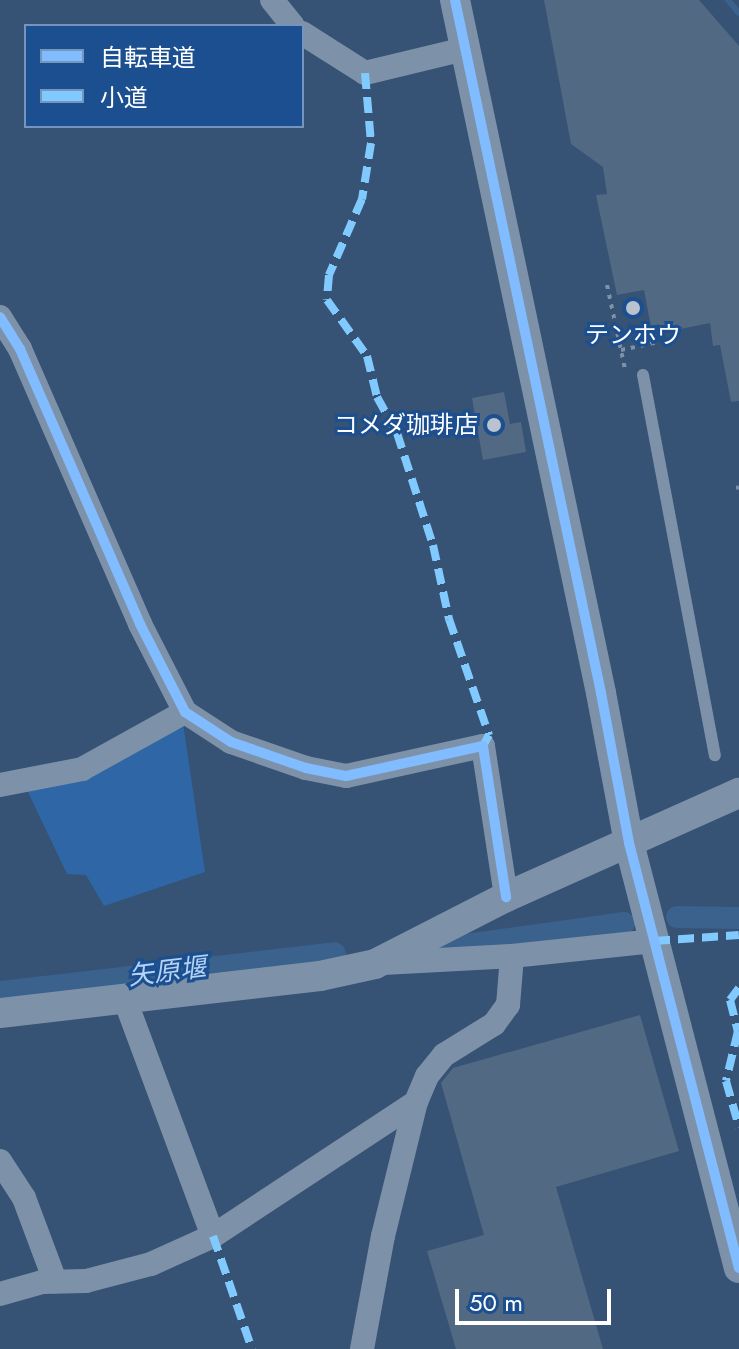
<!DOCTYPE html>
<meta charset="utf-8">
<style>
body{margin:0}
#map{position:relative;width:739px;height:1349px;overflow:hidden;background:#365274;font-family:Jost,"Noto Sans JP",sans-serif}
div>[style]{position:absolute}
.green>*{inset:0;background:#2f66a5}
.stream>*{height:6px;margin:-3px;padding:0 3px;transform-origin:3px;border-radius:3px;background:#3b618d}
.canal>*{height:22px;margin:-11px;padding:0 11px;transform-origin:11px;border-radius:11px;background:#3b618d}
.building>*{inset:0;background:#526984}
.path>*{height:4px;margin-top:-2px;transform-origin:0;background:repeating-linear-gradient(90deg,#7d92a8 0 4px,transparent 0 10px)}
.service>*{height:12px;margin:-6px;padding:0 6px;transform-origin:6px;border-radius:6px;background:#7d92a8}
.minor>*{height:24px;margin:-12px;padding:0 12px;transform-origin:12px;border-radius:12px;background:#7d92a8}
.tertiary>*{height:30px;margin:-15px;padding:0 15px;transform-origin:15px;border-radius:15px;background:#7d92a8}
.quiet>*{height:8px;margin-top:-4px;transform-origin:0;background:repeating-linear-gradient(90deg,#80caff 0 16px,transparent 0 24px)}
.cycleway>*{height:10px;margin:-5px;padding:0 5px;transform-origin:5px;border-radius:5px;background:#80bcff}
.dots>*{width:22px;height:22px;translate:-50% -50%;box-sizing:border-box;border:4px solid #1b4f8f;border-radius:50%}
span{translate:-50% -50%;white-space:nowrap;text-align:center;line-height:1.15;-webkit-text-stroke:6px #1b4f8f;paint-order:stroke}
.poi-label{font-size:24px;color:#fff}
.right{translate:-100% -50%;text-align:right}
.water-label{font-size:26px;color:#b5d3f5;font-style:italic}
.legend{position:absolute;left:24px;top:24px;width:280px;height:104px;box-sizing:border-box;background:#1b4f8f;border:2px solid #7695bc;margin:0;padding:10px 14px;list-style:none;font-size:24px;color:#fff}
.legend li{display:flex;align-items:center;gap:16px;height:40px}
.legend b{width:40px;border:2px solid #7695bc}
.scale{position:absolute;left:455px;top:1289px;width:156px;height:36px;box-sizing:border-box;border:4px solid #fff;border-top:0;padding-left:10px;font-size:24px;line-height:28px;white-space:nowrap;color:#fff;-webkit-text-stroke:6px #1b4f8f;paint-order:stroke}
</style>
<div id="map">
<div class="green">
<i style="clip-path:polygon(183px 723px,205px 872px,104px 906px,86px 875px,67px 874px,26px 788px)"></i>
</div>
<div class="stream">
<i style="left:728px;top:0;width:17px;rotate:50deg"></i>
</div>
<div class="canal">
<i style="left:677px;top:917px;width:62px;rotate:0.9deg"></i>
<i style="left:451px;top:947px;width:175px;rotate:-7.9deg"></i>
<i style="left:0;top:992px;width:337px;rotate:-6.6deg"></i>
</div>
<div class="building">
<i style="clip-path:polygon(544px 0,699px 0,739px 46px,739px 401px,731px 402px,720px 345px,713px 346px,710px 323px,661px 333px,651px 327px,644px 290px,617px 295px,596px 195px,607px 194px,603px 167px,571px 144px)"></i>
<i style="clip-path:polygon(504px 392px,510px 424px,521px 422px,526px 452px,483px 460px,472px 398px)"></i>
<i style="clip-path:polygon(640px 1015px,679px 1151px,556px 1187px,603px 1349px,456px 1349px,427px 1251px,484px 1235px,441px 1083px,453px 1068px)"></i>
</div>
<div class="path">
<i style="left:607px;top:285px;width:86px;rotate:77.9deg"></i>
<i style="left:621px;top:350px;width:38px;rotate:-12deg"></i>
<i style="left:736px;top:488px;width:3px;rotate:-18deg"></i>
</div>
<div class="service">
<i style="left:643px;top:375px;width:387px;rotate:79.3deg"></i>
</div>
<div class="minor">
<i style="left:272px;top:0;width:33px;rotate:51deg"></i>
<i style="left:302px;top:33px;width:75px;rotate:32.4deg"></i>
<i style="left:365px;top:73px;width:103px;rotate:-13.5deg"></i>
<i style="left:0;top:317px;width:38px;rotate:58deg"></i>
<i style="left:20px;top:349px;width:300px;rotate:66.4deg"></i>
<i style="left:140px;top:624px;width:99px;rotate:62.9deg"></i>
<i style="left:185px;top:712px;width:55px;rotate:33.1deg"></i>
<i style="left:231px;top:742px;width:79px;rotate:19.1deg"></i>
<i style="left:306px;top:768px;width:41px;rotate:11.3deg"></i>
<i style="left:346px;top:776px;width:140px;rotate:-12.4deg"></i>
<i style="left:483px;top:746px;width:153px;rotate:81.3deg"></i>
<i style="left:0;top:785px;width:84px;rotate:-11deg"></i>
<i style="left:82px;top:769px;width:118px;rotate:-29deg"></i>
<i style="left:383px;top:963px;width:129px;rotate:-3.1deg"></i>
<i style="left:124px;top:997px;width:255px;rotate:69.6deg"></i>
<i style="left:0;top:1161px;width:44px;rotate:57deg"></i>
<i style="left:24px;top:1198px;width:89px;rotate:69.5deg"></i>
<i style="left:0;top:1294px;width:44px;rotate:-15.9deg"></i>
<i style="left:42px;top:1282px;width:44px;rotate:-1.3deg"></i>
<i style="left:86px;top:1281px;width:67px;rotate:-14.7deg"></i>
<i style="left:151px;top:1264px;width:68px;rotate:-24.3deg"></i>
<i style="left:213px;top:1236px;width:243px;rotate:-33.4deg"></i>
<i style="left:362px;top:1349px;width:115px;rotate:-79.5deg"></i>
<i style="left:383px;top:1236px;width:138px;rotate:-76.2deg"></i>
<i style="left:416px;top:1102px;width:28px;rotate:-67deg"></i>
<i style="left:427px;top:1076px;width:27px;rotate:-51deg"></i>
<i style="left:444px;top:1055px;width:59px;rotate:-31.8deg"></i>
<i style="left:494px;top:1024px;width:24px;rotate:-54deg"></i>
<i style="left:508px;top:1005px;width:49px;rotate:-85.3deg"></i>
<i style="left:512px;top:956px;width:143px;rotate:-6deg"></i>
</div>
<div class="tertiary">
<i style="left:455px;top:0;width:708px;rotate:78.1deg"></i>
<i style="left:601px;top:693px;width:153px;rotate:79.4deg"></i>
<i style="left:629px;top:843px;width:439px;rotate:75.5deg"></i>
<i style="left:0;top:1013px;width:322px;rotate:-6.6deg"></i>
<i style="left:320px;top:976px;width:56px;rotate:-12.3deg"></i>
<i style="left:375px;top:964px;width:147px;rotate:-27.1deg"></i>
<i style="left:506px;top:897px;width:255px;rotate:-24.1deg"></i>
</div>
<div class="quiet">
<i style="left:365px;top:73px;width:70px;rotate:85.1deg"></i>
<i style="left:371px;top:143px;width:57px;rotate:99.1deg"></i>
<i style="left:362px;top:199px;width:83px;rotate:113.5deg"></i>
<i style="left:329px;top:275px;width:25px;rotate:95deg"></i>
<i style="left:327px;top:300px;width:69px;rotate:54.5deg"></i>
<i style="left:367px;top:356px;width:42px;rotate:76.3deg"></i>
<i style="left:377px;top:397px;width:41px;rotate:60.9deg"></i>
<i style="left:397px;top:433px;width:118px;rotate:72.2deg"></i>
<i style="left:433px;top:545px;width:76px;rotate:77.8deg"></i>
<i style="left:449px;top:619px;width:123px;rotate:71deg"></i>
<i style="left:489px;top:735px;width:13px;rotate:119deg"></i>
<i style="left:654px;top:941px;width:85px;rotate:-4deg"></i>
<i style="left:739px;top:988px;width:15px;rotate:127deg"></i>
<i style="left:730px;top:1000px;width:32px;rotate:76deg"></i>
<i style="left:738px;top:1031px;width:51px;rotate:103.5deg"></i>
<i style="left:726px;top:1081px;width:48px;rotate:74.2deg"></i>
<i style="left:213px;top:1236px;width:120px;rotate:71deg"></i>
</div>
<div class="cycleway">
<i style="left:455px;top:0;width:708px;rotate:78.1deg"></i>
<i style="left:601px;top:693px;width:153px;rotate:79.4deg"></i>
<i style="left:629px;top:843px;width:439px;rotate:75.5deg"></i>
<i style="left:0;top:317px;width:38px;rotate:58deg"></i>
<i style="left:20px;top:349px;width:300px;rotate:66.4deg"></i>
<i style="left:140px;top:624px;width:99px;rotate:62.9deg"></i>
<i style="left:185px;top:712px;width:55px;rotate:33.1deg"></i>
<i style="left:231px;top:742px;width:79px;rotate:19.1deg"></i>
<i style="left:306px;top:768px;width:41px;rotate:11.3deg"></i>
<i style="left:346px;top:776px;width:140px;rotate:-12.4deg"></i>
<i style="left:483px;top:746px;width:153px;rotate:81.3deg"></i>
</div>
<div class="dots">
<i style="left:633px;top:308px;background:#b9c2ce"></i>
<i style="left:494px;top:425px;background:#b9c2ce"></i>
</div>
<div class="poi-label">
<span style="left:633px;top:335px">テンホウ</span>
<span class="right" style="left:478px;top:425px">コメダ珈琲店</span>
</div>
<div class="water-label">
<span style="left:167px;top:972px;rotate:-7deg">矢原堰</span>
</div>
<ul class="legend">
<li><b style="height:10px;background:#80bcff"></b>自転車道</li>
<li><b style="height:10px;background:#80caff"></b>小道</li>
</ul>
<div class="scale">50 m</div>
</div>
